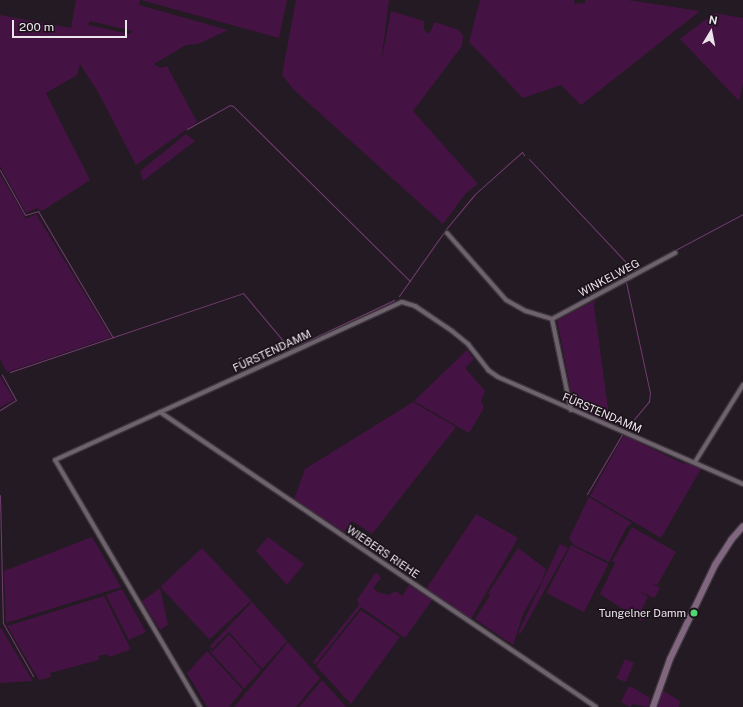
<!DOCTYPE html>
<meta charset="utf-8">
<style>
body{margin:0}
#map{position:relative;width:743px;height:707px;overflow:hidden;background:#241a23;font-family:"Public Sans",sans-serif}
div>[style]{position:absolute}
.green>*{inset:0;background:#441343;transform-origin:0 0}
.stream>*{height:1px;margin:-0.5px;padding:0 0.5px;transform-origin:0.5px;border-radius:0.5px;background:#743c72}
.roads{filter:drop-shadow(1px 0 #3e363d) drop-shadow(-1px 0 #3e363d) drop-shadow(0 1px #3e363d) drop-shadow(0 -1px #3e363d)}
.street>*{height:4px;margin:-2px;padding:0 2px;transform-origin:2px;border-radius:2px;background:#6e626d}
.secondary>*{height:6px;margin:-3px;padding:0 3px;transform-origin:3px;border-radius:3px;background:#80667e}
.dots>*{width:11px;height:11px;translate:-50% -50%;box-sizing:border-box;border:2px solid #1a1119;border-radius:50%}
span{translate:-50% -50%;white-space:nowrap;text-align:center;line-height:1.15;-webkit-text-stroke:3px #1a1119;paint-order:stroke}
.street-label{font-size:11px;color:#ebe4eb}
.poi-label{font-size:11px;color:#ebe4eb}
.right{translate:-100% -50%;text-align:right}
.north{position:absolute;left:691px;top:12px;width:40px;height:40px;-webkit-text-stroke:3px #1a1119;paint-order:stroke;rotate:10deg;font-size:11px;font-weight:700;line-height:16px;text-align:center;color:#ebe4eb}
.north::after{content:'';display:block;margin:auto;width:14px;height:18px;background:#ebe4eb;clip-path:polygon(50% 0,100% 100%,50% 72%,0 100%)}
.scale{position:absolute;left:12px;top:20px;width:115px;height:18px;box-sizing:border-box;border:2px solid #ebe4eb;border-top:0;padding-left:5px;font-size:12px;line-height:14px;white-space:nowrap;color:#ebe4eb;-webkit-text-stroke:3px #1a1119;paint-order:stroke}
</style>
<div id="map">
<div class="green">
<i style="clip-path:polygon(evenodd,76px 0,140px 0,139px 5px,228px 30px,198px 44px,186px 45px,154px 64px,160px 68px,167px 66px,197px 122px,136px 165px,98px 92px,80px 64px,77px 75px,46px 93px,90px 180px,42px 211px,37px 208px,26px 213px,0 166px,0 15px,71px 28px,76px 0,90px 21px,132px 31px,130px 34px,88px 25px,90px 21px)"></i>
<i style="clip-path:polygon(141px 0,287px 0,279px 38px)"></i>
<i style="clip-path:polygon(296px 0,389px 0,381px 63px,391px 11px,424px 21px,424px 30px,429px 34px,435px 22px,459px 30px,463px 36px,462px 46px,413px 111px,478px 184px,466px 193px,443px 224px,293px 89px,282px 75px)"></i>
<i style="clip-path:polygon(480px 0,574px 0,575px 4px,585px 3px,585px 0,628px 0,700px 11px,581px 105px,561px 85px,523px 98px,469px 42px)"></i>
<i style="clip-path:polygon(714px 13px,743px 18px,743px 84px,739px 101px,680px 39px)"></i>
<i style="clip-path:polygon(186px 134px,195px 141px,143px 181px,140px 171px)"></i>
<i style="clip-path:polygon(0 174px,26px 219px,36px 214px,111px 337px,7px 372px,0 359px)"></i>
<i style="clip-path:polygon(596px 300px,594px 305px,610px 423px,574px 408px,557px 320px)"></i>
<i style="clip-path:polygon(467px 350px,474px 359px,465px 368px,485px 391px,481px 401px,484px 408px,469px 433px,414px 401px)"></i>
<i style="clip-path:polygon(0 376px,14px 400px,0 407px)"></i>
<i style="clip-path:polygon(413px 402px,456px 427px,372px 534px,352px 521px,344px 532px,294px 499px,305px 469px)"></i>
<i style="clip-path:polygon(624px 435px,684px 464px,686px 462px,701px 469px,661px 538px,590px 496px)"></i>
<i style="clip-path:polygon(589px 497px,632px 523px,626px 528px,609px 562px,574px 545px,569px 538px)"></i>
<i style="clip-path:polygon(476px 514px,518px 538px,471px 619px,452px 607px,451px 603px,447px 604px,426px 589px)"></i>
<i style="clip-path:polygon(632px 527px,676px 552px,657px 585px,651px 583px,660px 588px,654px 598px,639px 591px,648px 597px,641px 611px,644px 613px,641px 621px,600px 594px,615px 563px,612px 561px)"></i>
<i style="clip-path:polygon(92px 537px,121px 587px,6px 623px,4px 571px)"></i>
<i style="clip-path:polygon(268px 537px,304px 564px,287px 585px,256px 551px)"></i>
<i style="clip-path:polygon(560px 544px,568px 548px,521px 633px,518px 633px)"></i>
<i style="left:571px;top:545px;width:42px;height:54px;rotate:27deg"></i>
<i style="left:202px;top:548px;width:72px;height:57px;rotate:47deg"></i>
<i style="clip-path:polygon(518px 548px,546px 569px,542px 581px,523px 614px,513px 645px,475px 619px,490px 595px,488px 593px)"></i>
<i style="clip-path:polygon(376px 572px,381px 578px,373px 588px,378px 592px,388px 595px,396px 591px,402px 596px,409px 585px,432px 600px,405px 638px,361px 607px,315px 665px,313px 662px,359px 605px,357px 600px)"></i>
<i style="clip-path:polygon(160px 588px,168px 625px,160px 630px,142px 601px)"></i>
<i style="clip-path:polygon(122px 589px,146px 632px,129px 640px,106px 595px)"></i>
<i style="clip-path:polygon(104px 596px,130px 648px,129px 650px,109px 657px,108px 654px,98px 656px,99px 660px,50px 673px,51px 677px,39px 680px,7px 626px)"></i>
<i style="clip-path:polygon(252px 602px,287px 641px,262px 669px,229px 632px,212px 649px,210px 646px)"></i>
<i style="clip-path:polygon(361px 610px,400px 637px,351px 704px,316px 666px)"></i>
<i style="clip-path:polygon(0 628px,1px 628px,33px 681px,0 683px)"></i>
<i style="clip-path:polygon(229px 634px,261px 670px,244px 689px,209px 650px,213px 651px)"></i>
<i style="clip-path:polygon(288px 642px,320px 678px,296px 707px,234px 707px)"></i>
<i style="clip-path:polygon(207px 651px,243px 690px,229px 707px,207px 707px,187px 673px)"></i>
<i style="left:625px;top:659px;width:10px;height:21px;rotate:24deg"></i>
<i style="clip-path:polygon(322px 680px,346px 707px,299px 707px)"></i>
<i style="clip-path:polygon(628px 687px,632px 687px,650px 698px,648px 707px,633px 704px,630px 707px,621px 702px)"></i>
<i style="clip-path:polygon(662px 690px,680px 701px,679px 707px,656px 707px)"></i>
</div>
<div class="stream">
<i style="left:187px;top:129px;width:49px;rotate:-29.2deg"></i>
<i style="left:230px;top:105px;width:3px;rotate:18deg"></i>
<i style="left:233px;top:106px;width:249px;rotate:44.7deg"></i>
<i style="left:529px;top:159px;width:154px;rotate:46.8deg"></i>
<i style="left:634px;top:271px;width:9px;rotate:-27deg"></i>
<i style="left:0;top:170px;width:51px;rotate:60.9deg"></i>
<i style="left:25px;top:215px;width:14px;rotate:-17deg"></i>
<i style="left:38px;top:211px;width:147px;rotate:59.4deg"></i>
<i style="left:446px;top:229px;width:45px;rotate:-50.4deg"></i>
<i style="left:475px;top:194px;width:63px;rotate:-41.8deg"></i>
<i style="left:522px;top:152px;width:4px;rotate:56deg"></i>
<i style="left:647px;top:265px;width:109px;rotate:-28deg"></i>
<i style="left:625px;top:275px;width:2px;rotate:-27deg"></i>
<i style="left:399px;top:296px;width:78px;rotate:-54.9deg"></i>
<i style="left:10px;top:372px;width:246px;rotate:-18.7deg"></i>
<i style="left:243px;top:293px;width:73px;rotate:50deg"></i>
<i style="left:290px;top:349px;width:115px;rotate:-25.2deg"></i>
<i style="left:0;top:410px;width:19px;rotate:-32deg"></i>
<i style="left:16px;top:400px;width:29px;rotate:-119deg"></i>
<i style="left:625px;top:430px;width:38px;rotate:-50deg"></i>
<i style="left:649px;top:401px;width:8px;rotate:-83deg"></i>
<i style="left:650px;top:393px;width:114px;rotate:-102.2deg"></i>
<i style="left:587px;top:494px;width:71px;rotate:-59.5deg"></i>
<i style="left:0;top:495px;width:128px;rotate:88.7deg"></i>
<i style="left:3px;top:623px;width:61px;rotate:60.5deg"></i>
</div>
<div class="roads">
<div class="street">
<i style="left:447px;top:233px;width:89px;rotate:48.6deg"></i>
<i style="left:506px;top:300px;width:23px;rotate:29deg"></i>
<i style="left:526px;top:311px;width:27px;rotate:17deg"></i>
<i style="left:552px;top:319px;width:93px;rotate:78.2deg"></i>
<i style="left:552px;top:319px;width:140px;rotate:-28.2deg"></i>
<i style="left:160px;top:412px;width:526px;rotate:34.08deg"></i>
<i style="left:695px;top:462px;width:91px;rotate:-58.1deg"></i>
<i style="left:200px;top:707px;width:286px;rotate:-120.4deg"></i>
<i style="left:55px;top:460px;width:381px;rotate:-24.5deg"></i>
<i style="left:402px;top:302px;width:14px;rotate:17deg"></i>
<i style="left:415px;top:306px;width:45px;rotate:34deg"></i>
<i style="left:452px;top:331px;width:21px;rotate:39deg"></i>
<i style="left:468px;top:344px;width:33px;rotate:52deg"></i>
<i style="left:488px;top:370px;width:12px;rotate:35deg"></i>
<i style="left:498px;top:377px;width:267px;rotate:23.6deg"></i>
</div>
<div class="secondary">
<i style="left:653px;top:707px;width:51px;rotate:-70.5deg"></i>
<i style="left:670px;top:659px;width:104px;rotate:-64.4deg"></i>
<i style="left:715px;top:565px;width:30px;rotate:-57deg"></i>
<i style="left:731px;top:540px;width:18px;rotate:-49deg"></i>
</div>
</div>
<div class="dots">
<i style="left:694px;top:613px;background:#52d673"></i>
</div>
<div class="street-label">
<span style="left:609px;top:278px;rotate:-28deg">WINKELWEG</span>
<span style="left:272px;top:351px;rotate:-25deg">FÜRSTENDAMM</span>
<span style="left:602px;top:413px;rotate:23deg">FÜRSTENDAMM</span>
<span style="left:383px;top:552px;rotate:34deg">WIEBERS RIEHE</span>
</div>
<div class="poi-label">
<span class="right" style="left:686px;top:613px">Tungelner Damm</span>
</div>
<div class="north">N</div>
<div class="scale">200 m</div>
</div>
